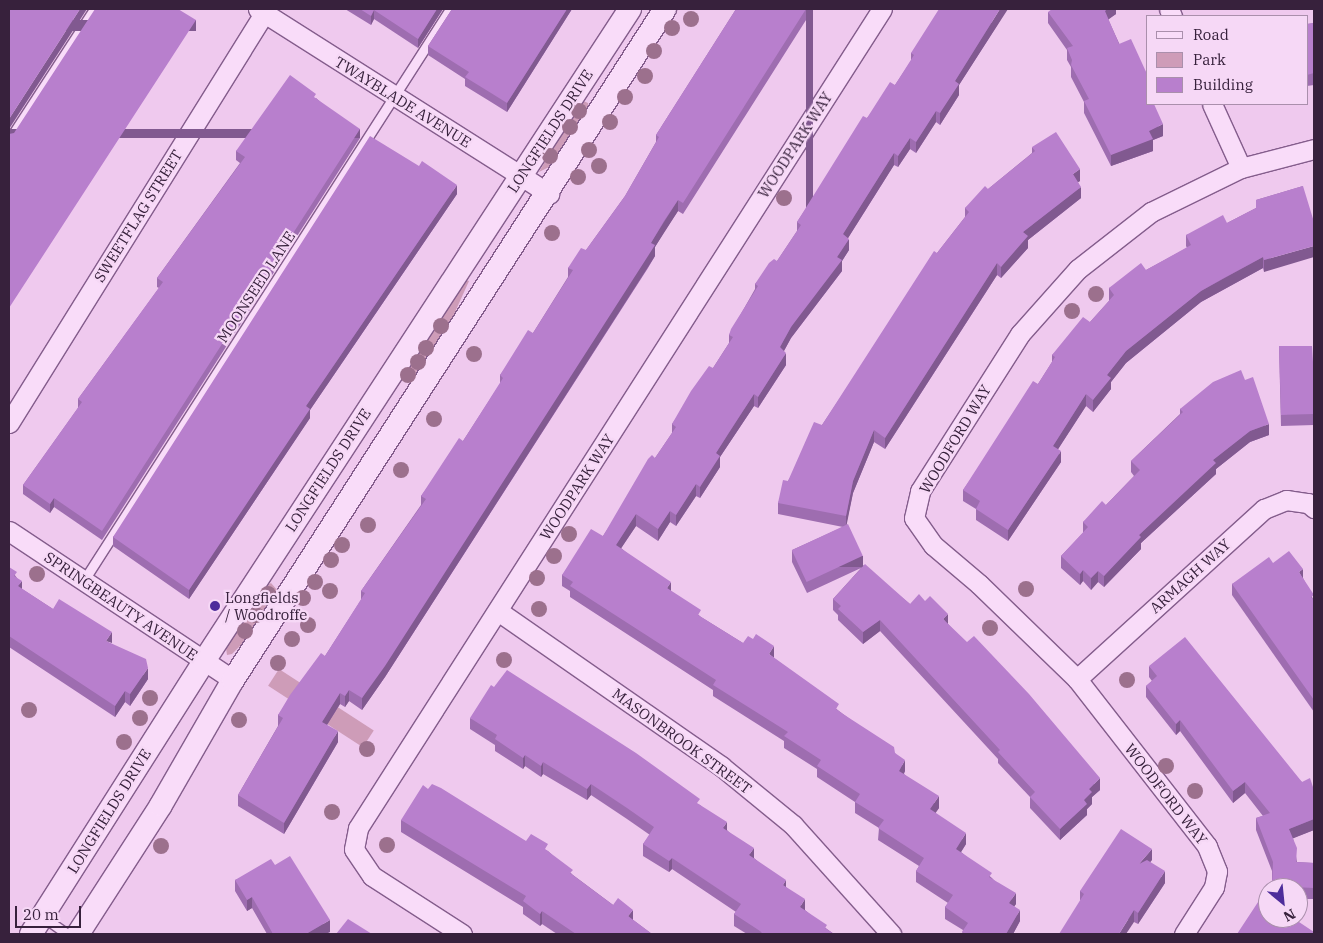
<!DOCTYPE html>
<style>
body{margin:0}
#map{position:relative;width:1323px;height:943px;overflow:hidden;background:#efc9ee;font-family:"IBM Plex Serif",serif}
div>[style]{position:absolute}
.green>*{inset:0;background:#ce9cb8;transform-origin:0 0}
.roads{filter:drop-shadow(1px 0 #845d8c) drop-shadow(-1px 0 #845d8c) drop-shadow(0 1px #845d8c) drop-shadow(0 -1px #845d8c)}
.service>*{height:9px;margin:-4.5px;padding:0 4.5px;transform-origin:4.5px;border-radius:4.5px;background:#f9dcf9}
.minor>*{height:19px;margin:-9.5px;padding:0 9.5px;transform-origin:9.5px;border-radius:9.5px;background:#f9dcf9}
.tertiary>*{height:22px;margin:-11px;padding:0 11px;transform-origin:11px;border-radius:11px;background:#f9dcf9}
.trees>*{width:16px;height:16px;margin:-8px;border-radius:50%;background:#9c708d}
.wall>*{inset:0;background:#9e6db0}
.shaded-wall>*{inset:0;background:#815990;transform-origin:0 0}
.building>*{inset:0;background:#b87fcd;transform-origin:0 0}
.dots>*{width:14px;height:14px;translate:-50% -50%;box-sizing:border-box;border:2px solid #f6d8f6;border-radius:50%}
span{translate:-50% -50%;white-space:nowrap;text-align:center;line-height:1.15;-webkit-text-stroke:4.5px #f6d8f6;paint-order:stroke}
.street-label{font-size:15px;color:#37213c}
.poi-label{font-size:15px;color:#37213c}
.left{translate:0 -50%;text-align:left}
.frame{position:absolute;inset:0;border:10px solid #37213c;pointer-events:none}
.legend{position:absolute;left:1146px;top:15px;width:162px;height:90px;box-sizing:border-box;background:#f6d8f6;border:1px solid #aa8fac;margin:0;padding:6px 9px;list-style:none;font-size:15px;color:#37213c}
.legend li{display:flex;align-items:center;gap:10px;height:25px}
.legend b{width:25px;border:1px solid #aa8fac}
.north{position:absolute;left:1258px;top:878px;width:50px;height:50px;box-sizing:border-box;background:#f6d8f6;border:1px solid #aa8fac;border-radius:50%;rotate:152deg;font-size:14px;font-weight:700;line-height:20px;text-align:center;color:#37213c}
.north::after{content:'';display:block;margin:auto;width:18px;height:22px;background:#4e2c9b;clip-path:polygon(50% 0,100% 100%,50% 72%,0 100%)}
.scale{position:absolute;left:15px;top:906px;width:66px;height:22px;box-sizing:border-box;border:2px solid #37213c;border-top:0;padding-left:6px;font-size:15px;line-height:18px;white-space:nowrap;color:#37213c;-webkit-text-stroke:4px #f6d8f6;paint-order:stroke}
</style>
<div id="map">
<div class="green">
<i style="clip-path:polygon(581px 100px,588px 103px,589px 108px,564px 152px,551px 166px,539px 172px)"></i>
<i style="clip-path:polygon(463px 279px,469px 281px,451px 321px,411px 380px,405px 381px,403px 376px)"></i>
<i style="clip-path:polygon(271px 583px,278px 591px,245px 641px,232px 654px,227px 655px,226px 648px,265px 587px)"></i>
<i style="left:279px;top:669px;width:113px;height:20px;rotate:33deg"></i>
</div>
<div class="roads">
<div class="service">
<i style="left:9px;top:140px;width:156px;rotate:-57deg"></i>
<i style="left:84px;top:580px;width:678px;rotate:-57.34deg"></i>
<i style="left:43px;top:917px;width:29px;rotate:35deg"></i>
</div>
<div class="minor">
<i style="left:258px;top:9px;width:345px;rotate:32.4deg"></i>
<i style="left:1169px;top:9px;width:8px;rotate:67deg"></i>
<i style="left:1212px;top:104px;width:70px;rotate:65.6deg"></i>
<i style="left:9px;top:423px;width:488px;rotate:-58.1deg"></i>
<i style="left:9px;top:531px;width:269px;rotate:33.6deg"></i>
<i style="left:498px;top:611px;width:272px;rotate:34.8deg"></i>
<i style="left:721px;top:766px;width:93px;rotate:39.3deg"></i>
<i style="left:793px;top:825px;width:147px;rotate:48deg"></i>
<i style="left:1077px;top:679px;width:253px;rotate:-42.3deg"></i>
<i style="left:1264px;top:509px;width:24px;rotate:-22deg"></i>
<i style="left:1286px;top:500px;width:22px;rotate:8deg"></i>
<i style="left:1308px;top:503px;width:8px;rotate:40deg"></i>
<i style="left:462px;top:934px;width:107px;rotate:-147.2deg"></i>
<i style="left:372px;top:876px;width:32px;rotate:-124deg"></i>
<i style="left:354px;top:849px;width:21px;rotate:-79deg"></i>
<i style="left:358px;top:828px;width:972px;rotate:-57.39deg"></i>
<i style="left:1184px;top:934px;width:56px;rotate:-57.4deg"></i>
<i style="left:1214px;top:887px;width:16px;rotate:-79deg"></i>
<i style="left:1217px;top:871px;width:27px;rotate:-112deg"></i>
<i style="left:1207px;top:846px;width:212px;rotate:-127.9deg"></i>
<i style="left:1077px;top:679px;width:136px;rotate:-135.9deg"></i>
<i style="left:979px;top:584px;width:60px;rotate:-139.7deg"></i>
<i style="left:933px;top:545px;width:33px;rotate:-125deg"></i>
<i style="left:914px;top:518px;width:28px;rotate:-77deg"></i>
<i style="left:920px;top:491px;width:186px;rotate:-57.5deg"></i>
<i style="left:1020px;top:334px;width:87px;rotate:-48.3deg"></i>
<i style="left:1078px;top:269px;width:93px;rotate:-38deg"></i>
<i style="left:1151px;top:212px;width:100px;rotate:-26.1deg"></i>
<i style="left:1241px;top:168px;width:75px;rotate:-14.6deg"></i>
</div>
<div class="tertiary">
<i style="left:31px;top:934px;width:323px;rotate:-57.6deg"></i>
<i style="left:204px;top:661px;width:779px;rotate:-56.84deg"></i>
<i style="left:78px;top:934px;width:153px;rotate:-57.2deg"></i>
<i style="left:161px;top:805px;width:144px;rotate:-60.1deg"></i>
<i style="left:233px;top:680px;width:798px;rotate:-57.23deg"></i>
</div>
</div>
<div class="trees">
<i style="left:691px;top:19px"></i>
<i style="left:672px;top:28px"></i>
<i style="left:654px;top:51px"></i>
<i style="left:645px;top:76px"></i>
<i style="left:625px;top:97px"></i>
<i style="left:579px;top:111px"></i>
<i style="left:610px;top:122px"></i>
<i style="left:570px;top:127px"></i>
<i style="left:589px;top:150px"></i>
<i style="left:550px;top:156px"></i>
<i style="left:599px;top:166px"></i>
<i style="left:578px;top:177px"></i>
<i style="left:784px;top:198px"></i>
<i style="left:552px;top:233px"></i>
<i style="left:1096px;top:294px"></i>
<i style="left:1072px;top:311px"></i>
<i style="left:441px;top:326px"></i>
<i style="left:426px;top:348px"></i>
<i style="left:474px;top:354px"></i>
<i style="left:418px;top:362px"></i>
<i style="left:408px;top:375px"></i>
<i style="left:434px;top:419px"></i>
<i style="left:401px;top:470px"></i>
<i style="left:368px;top:525px"></i>
<i style="left:569px;top:534px"></i>
<i style="left:342px;top:545px"></i>
<i style="left:554px;top:556px"></i>
<i style="left:331px;top:560px"></i>
<i style="left:37px;top:574px"></i>
<i style="left:537px;top:578px"></i>
<i style="left:315px;top:582px"></i>
<i style="left:1026px;top:589px"></i>
<i style="left:330px;top:591px"></i>
<i style="left:268px;top:594px"></i>
<i style="left:303px;top:598px"></i>
<i style="left:539px;top:609px"></i>
<i style="left:256px;top:615px"></i>
<i style="left:308px;top:625px"></i>
<i style="left:990px;top:628px"></i>
<i style="left:245px;top:631px"></i>
<i style="left:292px;top:639px"></i>
<i style="left:504px;top:660px"></i>
<i style="left:278px;top:663px"></i>
<i style="left:1127px;top:680px"></i>
<i style="left:150px;top:698px"></i>
<i style="left:29px;top:710px"></i>
<i style="left:140px;top:718px"></i>
<i style="left:239px;top:720px"></i>
<i style="left:124px;top:742px"></i>
<i style="left:367px;top:749px"></i>
<i style="left:1166px;top:766px"></i>
<i style="left:1195px;top:791px"></i>
<i style="left:332px;top:812px"></i>
<i style="left:387px;top:845px"></i>
<i style="left:161px;top:846px"></i>
</div>
<div class="wall">
<i style="clip-path:polygon(345px 9px,443px 9px,418px 48px,374px 19px,371px 25px)"></i>
<i style="clip-path:polygon(452px 9px,572px 9px,507px 112px,465px 86px,465px 79px,428px 55px,428px 46px)"></i>
<i style="clip-path:polygon(736px 9px,813px 9px,683px 214px,678px 211px,664px 232px,655px 247px,655px 256px,648px 268px,385px 677px,362px 710px,349px 701px,345px 707px,340px 704px,327px 725px,338px 742px,284px 834px,238px 806px,238px 795px,278px 726px,278px 715px,325px 656px,361px 600px,361px 591px,421px 505px,421px 496px,463px 441px,500px 384px,500px 375px,533px 333px,568px 277px,568px 268px,586px 250px,625px 196px,656px 142px,656px 135px)"></i>
<i style="clip-path:polygon(1116px 9px,1116px 14px,1108px 19px,1147px 104px,1163px 136px,1153px 140px,1153px 151px,1111px 166px,1084px 113px,1084px 102px,1071px 77px,1071px 67px,1067px 60px,1067px 50px,1048px 23px,1048px 12px)"></i>
<i style="clip-path:polygon(1001px 19px,959px 85px,959px 95px,940px 125px,936px 122px,916px 153px,910px 149px,898px 167px,894px 165px,848px 238px,849px 250px,842px 261px,842px 271px,791px 338px,784px 351px,786px 365px,758px 408px,754px 406px,720px 457px,720px 467px,700px 498px,696px 496px,676px 526px,670px 522px,658px 541px,636px 526px,621px 548px,701px 617px,743px 643px,774px 658px,839px 711px,895px 753px,905px 771px,904px 774px,939px 808px,935px 813px,966px 844px,961px 852px,992px 878px,1016px 904px,1014px 906px,1020px 921px,1013px 934px,962px 934px,963px 930px,945px 919px,945px 907px,948px 903px,916px 882px,916px 871px,919px 866px,878px 840px,879px 828px,855px 813px,855px 802px,817px 777px,817px 769px,784px 748px,784px 741px,713px 696px,713px 690px,570px 597px,570px 591px,562px 586px,562px 575px,603px 536px,655px 458px,672px 433px,672px 424px,713px 368px,729px 343px,729px 335px,755px 289px,755px 284px,777px 261px,797px 231px,797px 222px,867px 118px,895px 85px,911px 61px,911px 53px)"></i>
<i style="clip-path:polygon(1307px 22px,1307px 24px,1314px 23px,1314px 85px,1307px 86px)"></i>
<i style="clip-path:polygon(316px 98px,360px 138px,102px 540px,54px 507px,50px 513px,23px 494px,23px 485px,78px 408px,78px 399px,159px 288px,157px 287px,157px 278px,240px 163px,236px 160px,236px 151px)"></i>
<i style="clip-path:polygon(1032px 147px,1080px 181px,1078px 182px,1081px 198px,1028px 240px,1028px 248px,1001px 278px,997px 275px,885px 449px,874px 442px,853px 493px,846px 525px,863px 565px,910px 604px,948px 624px,1100px 790px,1092px 797px,1092px 804px,1087px 809px,1087px 815px,1060px 840px,1030px 808px,1030px 797px,998px 763px,998px 759px,880px 631px,863px 644px,838px 620px,838px 615px,833px 610px,833px 599px,861px 568px,807px 593px,792px 562px,792px 550px,843px 527px,778px 514px,778px 503px,788px 481px,822px 425px,937px 253px,965px 217px,965px 208px,1032px 153px)"></i>
<i style="clip-path:polygon(419px 166px,457px 194px,310px 410px,310px 418px,189px 599px,113px 546px,113px 537px)"></i>
<i style="clip-path:polygon(1303px 186px,1264px 272px,1263px 268px,1201px 302px,1126px 363px,1111px 382px,1111px 389px,1093px 412px,1086px 406px,1058px 449px,1061px 462px,1008px 541px,976px 520px,976px 509px,963px 501px,963px 490px,1038px 384px,1052px 362px,1052px 355px,1090px 322px,1109px 301px,1109px 288px,1146px 270px,1187px 248px,1186px 246px,1186px 235px,1227px 223px,1256px 208px,1256px 200px)"></i>
<i style="clip-path:polygon(1279px 346px,1314px 377px,1314px 425px,1281px 426px)"></i>
<i style="clip-path:polygon(1245px 380px,1269px 435px,1250px 442px,1216px 469px,1216px 474px,1141px 543px,1141px 549px,1104px 587px,1098px 582px,1091px 590px,1083px 581px,1080px 585px,1061px 568px,1061px 556px,1083px 533px,1083px 522px,1106px 505px,1134px 476px,1131px 472px,1131px 461px,1180px 414px,1180px 409px)"></i>
<i style="clip-path:polygon(1273px 563px,1303px 578px,1314px 601px,1314px 712px,1232px 595px,1232px 584px)"></i>
<i style="clip-path:polygon(9px 567px,17px 578px,22px 589px,53px 609px,111px 644px,148px 679px,130px 706px,125px 702px,115px 717px,9px 647px)"></i>
<i style="clip-path:polygon(1149px 666px,1302px 782px,1314px 790px,1314px 830px,1293px 838px,1297px 862px,1314px 863px,1314px 899px,1298px 899px,1298px 888px,1272px 888px,1272px 871px,1256px 830px,1256px 818px,1263px 816px,1245px 793px,1233px 803px,1180px 731px,1176px 735px,1146px 697px,1146px 686px,1152px 681px,1149px 677px)"></i>
<i style="clip-path:polygon(470px 718px,700px 805px,727px 830px,754px 858px,786px 887px,805px 910px,827px 929px,834px 934px,747px 934px,734px 926px,734px 914px,736px 912px,672px 869px,669px 872px,643px 856px,643px 844px,650px 835px,627px 819px,591px 795px,587px 800px,543px 774px,541px 777px,525px 766px,523px 769px,495px 751px,495px 745px,470px 729px)"></i>
<i style="clip-path:polygon(401px 820px,526px 841px,548px 851px,573px 875px,652px 934px,557px 934px,542px 924px,540px 926px,523px 914px,523px 907px,401px 832px)"></i>
<i style="clip-path:polygon(1152px 860px,1150px 862px,1165px 883px,1138px 924px,1134px 922px,1080px 900px,1080px 891px)"></i>
<i style="clip-path:polygon(275px 865px,330px 932px,325px 934px,267px 934px,252px 908px,247px 911px,235px 891px,235px 880px)"></i>
</div>
<div class="shaded-wall">
<i style="clip-path:polygon(80px 9px,87px 9px,9px 129px,9px 119px)"></i>
<i style="clip-path:polygon(437px 9px,443px 9px,418px 48px,418px 39px)"></i>
<i style="clip-path:polygon(567px 9px,572px 9px,507px 112px,507px 103px)"></i>
<i style="left:806px;top:9px;width:7px;height:230px"></i>
<i style="clip-path:polygon(1000px 9px,1008px 9px,959px 85px,959px 95px,940px 125px,940px 113px,955px 81px)"></i>
<i style="clip-path:polygon(1107px 9px,1116px 9px,1116px 14px,1105px 22px,1105px 11px)"></i>
<i style="clip-path:polygon(374px 10px,374px 19px,371px 25px,371px 16px)"></i>
<i style="left:196px;top:20px;width:11px;height:343px;rotate:90deg"></i>
<i style="clip-path:polygon(936px 111px,936px 122px,916px 153px,916px 142px)"></i>
<i style="clip-path:polygon(1163px 124px,1163px 136px,1153px 140px,1153px 151px,1111px 166px,1111px 155px,1149px 131px)"></i>
<i style="left:360px;top:129px;width:9px;height:478px;rotate:90deg"></i>
<i style="clip-path:polygon(910px 138px,910px 149px,898px 167px,898px 156px)"></i>
<i style="clip-path:polygon(894px 153px,894px 165px,843px 246px,843px 234px)"></i>
<i style="clip-path:polygon(1080px 169px,1080px 181px,1073px 185px,1073px 174px)"></i>
<i style="clip-path:polygon(457px 185px,457px 194px,310px 410px,310px 418px,189px 599px,189px 590px,306px 406px)"></i>
<i style="clip-path:polygon(1081px 187px,1081px 198px,1028px 240px,1028px 248px,1001px 278px,1001px 267px,1023px 232px)"></i>
<i style="clip-path:polygon(678px 200px,678px 211px,655px 247px,655px 256px,385px 677px,362px 710px,362px 698px)"></i>
<i style="clip-path:polygon(849px 239px,849px 250px,842px 261px,842px 271px,791px 338px,780px 358px,780px 347px,791px 327px)"></i>
<i style="clip-path:polygon(1314px 246px,1314px 257px,1264px 272px,1264px 260px)"></i>
<i style="clip-path:polygon(1263px 257px,1263px 268px,1201px 302px,1126px 363px,1111px 382px,1111px 389px,1093px 412px,1093px 400px,1107px 375px,1126px 351px,1201px 291px)"></i>
<i style="clip-path:polygon(997px 263px,997px 275px,885px 449px,885px 438px)"></i>
<i style="clip-path:polygon(786px 353px,786px 365px,758px 408px,758px 397px)"></i>
<i style="clip-path:polygon(754px 394px,754px 406px,720px 457px,720px 467px,700px 498px,700px 487px,716px 453px)"></i>
<i style="clip-path:polygon(1086px 394px,1086px 406px,1053px 457px,1053px 446px)"></i>
<i style="clip-path:polygon(1269px 424px,1269px 435px,1250px 442px,1216px 469px,1216px 474px,1141px 543px,1141px 549px,1104px 587px,1104px 576px,1139px 535px,1213px 460px,1250px 431px)"></i>
<i style="clip-path:polygon(874px 430px,874px 442px,853px 493px,846px 528px,846px 516px,853px 481px)"></i>
<i style="clip-path:polygon(1061px 451px,1061px 462px,1008px 541px,1008px 530px)"></i>
<i style="clip-path:polygon(696px 484px,696px 496px,676px 526px,676px 515px)"></i>
<i style="clip-path:polygon(54px 498px,54px 507px,50px 513px,50px 504px)"></i>
<i style="clip-path:polygon(670px 511px,670px 522px,658px 541px,658px 529px)"></i>
<i style="clip-path:polygon(636px 514px,636px 526px,616px 556px,616px 545px)"></i>
<i style="left:863px;top:556px;width:11px;height:62px;rotate:90deg"></i>
<i style="clip-path:polygon(1303px 569px,1303px 580px,1299px 572px)"></i>
<i style="clip-path:polygon(1083px 570px,1083px 581px,1080px 585px,1080px 574px)"></i>
<i style="clip-path:polygon(1098px 571px,1098px 582px,1091px 590px,1091px 578px)"></i>
<i style="clip-path:polygon(22px 581px,22px 592px,18px 586px)"></i>
<i style="clip-path:polygon(671px 582px,671px 593px,667px 588px)"></i>
<i style="clip-path:polygon(948px 614px,948px 625px,943px 619px)"></i>
<i style="clip-path:polygon(880px 620px,880px 631px,863px 644px,863px 632px)"></i>
<i style="clip-path:polygon(112px 632px,112px 643px,106px 641px)"></i>
<i style="clip-path:polygon(774px 646px,774px 658px,769px 654px)"></i>
<i style="clip-path:polygon(148px 668px,148px 679px,130px 706px,130px 694px)"></i>
<i style="clip-path:polygon(349px 690px,349px 701px,345px 707px,345px 696px)"></i>
<i style="clip-path:polygon(125px 691px,125px 702px,115px 717px,115px 706px)"></i>
<i style="clip-path:polygon(340px 693px,340px 704px,322px 733px,322px 722px)"></i>
<i style="clip-path:polygon(1180px 720px,1180px 731px,1176px 735px,1176px 724px)"></i>
<i style="clip-path:polygon(338px 731px,338px 742px,284px 834px,284px 823px)"></i>
<i style="clip-path:polygon(525px 755px,525px 766px,523px 769px,523px 758px)"></i>
<i style="clip-path:polygon(905px 760px,905px 771px,899px 782px,899px 771px)"></i>
<i style="clip-path:polygon(543px 762px,543px 774px,541px 777px,541px 766px)"></i>
<i style="clip-path:polygon(1100px 778px,1100px 790px,1092px 797px,1092px 804px,1087px 809px,1087px 815px,1060px 840px,1060px 829px,1084px 800px,1089px 789px)"></i>
<i style="clip-path:polygon(1245px 782px,1245px 793px,1233px 803px,1233px 791px)"></i>
<i style="clip-path:polygon(591px 784px,591px 795px,587px 800px,587px 789px)"></i>
<i style="clip-path:polygon(939px 796px,939px 808px,930px 821px,930px 809px)"></i>
<i style="clip-path:polygon(1314px 819px,1314px 830px,1289px 840px,1289px 829px)"></i>
<i style="clip-path:polygon(727px 822px,727px 834px,723px 828px)"></i>
<i style="clip-path:polygon(966px 833px,966px 844px,956px 860px,956px 849px)"></i>
<i style="clip-path:polygon(754px 848px,754px 859px,749px 855px)"></i>
<i style="clip-path:polygon(1152px 849px,1152px 860px,1139px 875px,1139px 864px)"></i>
<i style="clip-path:polygon(672px 858px,672px 869px,669px 872px,669px 861px)"></i>
<i style="clip-path:polygon(1165px 871px,1165px 883px,1138px 924px,1138px 913px)"></i>
<i style="clip-path:polygon(786px 880px,786px 891px,783px 885px)"></i>
<i style="clip-path:polygon(1016px 893px,1016px 904px,1009px 914px,1009px 903px)"></i>
<i style="clip-path:polygon(252px 897px,252px 908px,247px 911px,247px 900px)"></i>
<i style="clip-path:polygon(805px 899px,805px 911px,800px 907px)"></i>
<i style="clip-path:polygon(633px 910px,633px 922px,628px 916px)"></i>
<i style="clip-path:polygon(1020px 910px,1020px 921px,1013px 934px,1006px 934px)"></i>
<i style="clip-path:polygon(1134px 910px,1134px 922px,1126px 934px,1119px 934px)"></i>
<i style="clip-path:polygon(542px 911px,542px 924px,540px 926px,540px 914px)"></i>
<i style="clip-path:polygon(330px 920px,330px 932px,325px 934px,306px 934px)"></i>
</div>
<div class="building">
<i style="clip-path:polygon(9px 9px,80px 9px,9px 119px)"></i>
<i style="clip-path:polygon(95px 9px,178px 9px,196px 20px,9px 308px,9px 134px,14px 133px)"></i>
<i style="clip-path:polygon(360px 9px,437px 9px,418px 39px,374px 10px,371px 16px)"></i>
<i style="clip-path:polygon(452px 9px,567px 9px,507px 103px,465px 77px,469px 72px,428px 46px)"></i>
<i style="clip-path:polygon(736px 9px,806px 9px,683px 203px,678px 200px,664px 221px,651px 243px,655px 245px,648px 256px,385px 666px,362px 698px,349px 690px,345px 696px,340px 693px,322px 722px,338px 731px,284px 823px,238px 795px,283px 718px,278px 715px,290px 695px,321px 653px,325px 656px,365px 593px,361px 591px,426px 499px,421px 496px,459px 438px,463px 441px,503px 378px,500px 375px,528px 330px,533px 333px,573px 270px,568px 268px,581px 248px,586px 250px,625px 196px,659px 137px,656px 135px)"></i>
<i style="clip-path:polygon(939px 9px,1000px 9px,955px 81px,959px 84px,940px 113px,936px 111px,916px 142px,910px 138px,898px 156px,894px 153px,843px 234px,849px 239px,837px 257px,842px 260px,791px 327px,780px 347px,786px 353px,758px 397px,754px 394px,728px 434px,716px 453px,720px 456px,700px 487px,696px 484px,676px 515px,670px 511px,658px 529px,636px 514px,616px 545px,671px 582px,667px 588px,701px 610px,698px 615px,743px 643px,748px 636px,753px 639px,756px 634px,774px 646px,769px 654px,839px 704px,836px 709px,843px 714px,894px 747px,895px 753px,905px 760px,899px 771px,939px 796px,930px 809px,966px 833px,956px 849px,992px 873px,989px 877px,1016px 893px,1009px 903px,1020px 910px,1006px 934px,966px 934px,962px 932px,968px 923px,945px 907px,953px 895px,916px 871px,924px 858px,878px 828px,884px 820px,855px 802px,860px 794px,817px 766px,821px 760px,784px 736px,788px 732px,713px 685px,716px 680px,570px 586px,573px 582px,562px 575px,591px 529px,603px 536px,648px 459px,652px 455px,655px 458px,676px 427px,672px 424px,691px 391px,709px 366px,713px 368px,733px 337px,729px 335px,731px 329px,758px 286px,755px 284px,769px 263px,774px 259px,777px 261px,801px 225px,797px 222px,863px 116px,867px 118px,890px 82px,895px 85px,914px 55px,911px 53px)"></i>
<i style="clip-path:polygon(1052px 9px,1107px 9px,1105px 11px,1119px 44px,1131px 39px,1147px 74px,1147px 104px,1154px 104px,1163px 124px,1149px 131px,1153px 139px,1111px 155px,1084px 101px,1089px 99px,1071px 65px,1072px 60px,1067px 48px,1073px 46px,1048px 12px)"></i>
<i style="clip-path:polygon(1307px 22px,1307px 24px,1314px 23px,1314px 73px,1307px 75px)"></i>
<i style="clip-path:polygon(290px 75px,316px 94px,314px 97px,360px 129px,102px 531px,54px 498px,50px 504px,23px 485px,82px 402px,78px 399px,163px 282px,157px 278px,245px 157px,236px 151px)"></i>
<i style="clip-path:polygon(1056px 132px,1080px 169px,1073px 174px,1081px 187px,1023px 232px,1028px 236px,1001px 267px,997px 263px,885px 438px,874px 430px,853px 481px,846px 516px,778px 503px,783px 480px,788px 481px,814px 422px,822px 425px,934px 251px,937px 253px,969px 212px,965px 208px,985px 186px,988px 189px,1035px 151px,1032px 147px)"></i>
<i style="clip-path:polygon(370px 136px,419px 166px,422px 161px,457px 185px,306px 406px,310px 409px,189px 590px,113px 537px)"></i>
<i style="clip-path:polygon(1303px 186px,1314px 222px,1314px 246px,1264px 260px,1263px 257px,1224px 278px,1201px 291px,1126px 351px,1107px 375px,1111px 378px,1093px 400px,1086px 394px,1053px 446px,1061px 451px,1008px 530px,976px 509px,980px 501px,963px 490px,1033px 381px,1038px 384px,1055px 357px,1052px 355px,1083px 317px,1090px 322px,1114px 295px,1109px 288px,1141px 263px,1146px 270px,1191px 245px,1186px 235px,1223px 215px,1227px 223px,1256px 208px,1256px 200px)"></i>
<i style="clip-path:polygon(1279px 346px,1312px 346px,1314px 377px,1314px 414px,1281px 415px)"></i>
<i style="clip-path:polygon(1241px 370px,1245px 380px,1253px 377px,1269px 424px,1250px 431px,1213px 460px,1216px 463px,1139px 535px,1141px 537px,1104px 576px,1098px 571px,1091px 578px,1083px 570px,1080px 574px,1061px 556px,1088px 527px,1083px 522px,1102px 501px,1106px 505px,1140px 470px,1131px 461px,1183px 412px,1180px 409px,1213px 382px)"></i>
<i style="left:848px;top:524px;width:35px;height:62px;rotate:65deg"></i>
<i style="clip-path:polygon(1289px 551px,1303px 569px,1299px 572px,1314px 595px,1311px 597px,1314px 601px,1314px 700px,1232px 584px,1269px 557px,1273px 563px)"></i>
<i style="clip-path:polygon(865px 564px,910px 604px,919px 594px,925px 601px,930px 596px,948px 614px,943px 619px,967px 642px,974px 636px,1029px 694px,1100px 778px,1089px 789px,1092px 792px,1084px 800px,1087px 804px,1060px 829px,1030px 797px,1035px 792px,998px 752px,1000px 750px,880px 620px,863px 632px,838px 609px,841px 606px,833px 599px)"></i>
<i style="clip-path:polygon(9px 567px,17px 572px,14px 576px,22px 581px,18px 586px,53px 609px,59px 599px,112px 632px,106px 641px,146px 659px,148px 668px,130px 694px,125px 691px,115px 706px,9px 636px)"></i>
<i style="clip-path:polygon(1185px 637px,1302px 782px,1310px 778px,1314px 790px,1314px 819px,1289px 829px,1297px 848px,1296px 862px,1314px 863px,1314px 888px,1272px 886px,1273px 862px,1256px 818px,1270px 813px,1245px 782px,1233px 791px,1180px 720px,1176px 724px,1146px 686px,1157px 676px,1149px 666px)"></i>
<i style="clip-path:polygon(507px 670px,636px 753px,700px 799px,697px 803px,727px 822px,723px 828px,754px 848px,749px 855px,786px 880px,783px 885px,805px 899px,800px 907px,827px 925px,825px 928px,834px 934px,763px 934px,760px 931px,734px 914px,741px 904px,672px 858px,669px 861px,643px 844px,654px 827px,627px 808px,591px 784px,587px 789px,543px 762px,541px 766px,525px 755px,523px 758px,495px 739px,497px 735px,470px 718px,491px 685px,494px 687px)"></i>
<i style="clip-path:polygon(432px 784px,441px 788px,526px 841px,531px 834px,548px 844px,545px 849px,573px 870px,570px 873px,613px 905px,618px 898px,633px 910px,628px 916px,652px 934px,576px 934px,542px 911px,540px 914px,523px 901px,526px 896px,401px 820px,423px 785px,428px 789px)"></i>
<i style="clip-path:polygon(1121px 829px,1152px 849px,1139px 864px,1147px 860px,1165px 871px,1138px 913px,1134px 910px,1119px 934px,1059px 934px,1084px 894px,1080px 891px)"></i>
<i style="clip-path:polygon(290px 856px,330px 920px,306px 934px,273px 934px,252px 897px,247px 900px,235px 880px,271px 859px,275px 865px)"></i>
<i style="clip-path:polygon(1262px 896px,1268px 901px,1268px 918px,1293px 918px,1314px 932px,1313px 934px,1237px 934px)"></i>
<i style="clip-path:polygon(348px 919px,372px 934px,336px 934px)"></i>
</div>
<div class="dots">
<i style="left:215px;top:606px;background:#4e2c9b"></i>
</div>
<div class="street-label">
<span style="left:403px;top:102px;rotate:32deg">TWAYBLADE AVENUE</span>
<span style="left:550px;top:131px;rotate:-57deg">LONGFIELDS DRIVE</span>
<span style="left:795px;top:145px;rotate:-57deg">WOODPARK WAY</span>
<span style="left:138px;top:216px;rotate:-58deg">SWEETFLAG STREET</span>
<span style="left:256px;top:287px;rotate:-57deg">MOONSEED LANE</span>
<span style="left:955px;top:439px;rotate:-59deg">WOODFORD WAY</span>
<span style="left:328px;top:470px;rotate:-57deg">LONGFIELDS DRIVE</span>
<span style="left:577px;top:487px;rotate:-57deg">WOODPARK WAY</span>
<span style="left:1190px;top:576px;rotate:-42deg">ARMAGH WAY</span>
<span style="left:121px;top:606px;rotate:34deg">SPRINGBEAUTY AVENUE</span>
<span style="left:682px;top:741px;rotate:36deg">MASONBROOK STREET</span>
<span style="left:1166px;top:794px;rotate:52deg">WOODFORD WAY</span>
<span style="left:109px;top:811px;rotate:-58deg">LONGFIELDS DRIVE</span>
</div>
<div class="poi-label">
<span class="left" style="left:225px;top:606px">Longfields<br>/ Woodroffe</span>
</div>
<div class="frame"></div>
<ul class="legend">
<li><b style="height:6px;background:#f9dcf9"></b>Road</li>
<li><b style="height:14px;background:#ce9cb8"></b>Park</li>
<li><b style="height:14px;background:#b87fcd"></b>Building</li>
</ul>
<div class="north">N</div>
<div class="scale">20 m</div>
</div>
